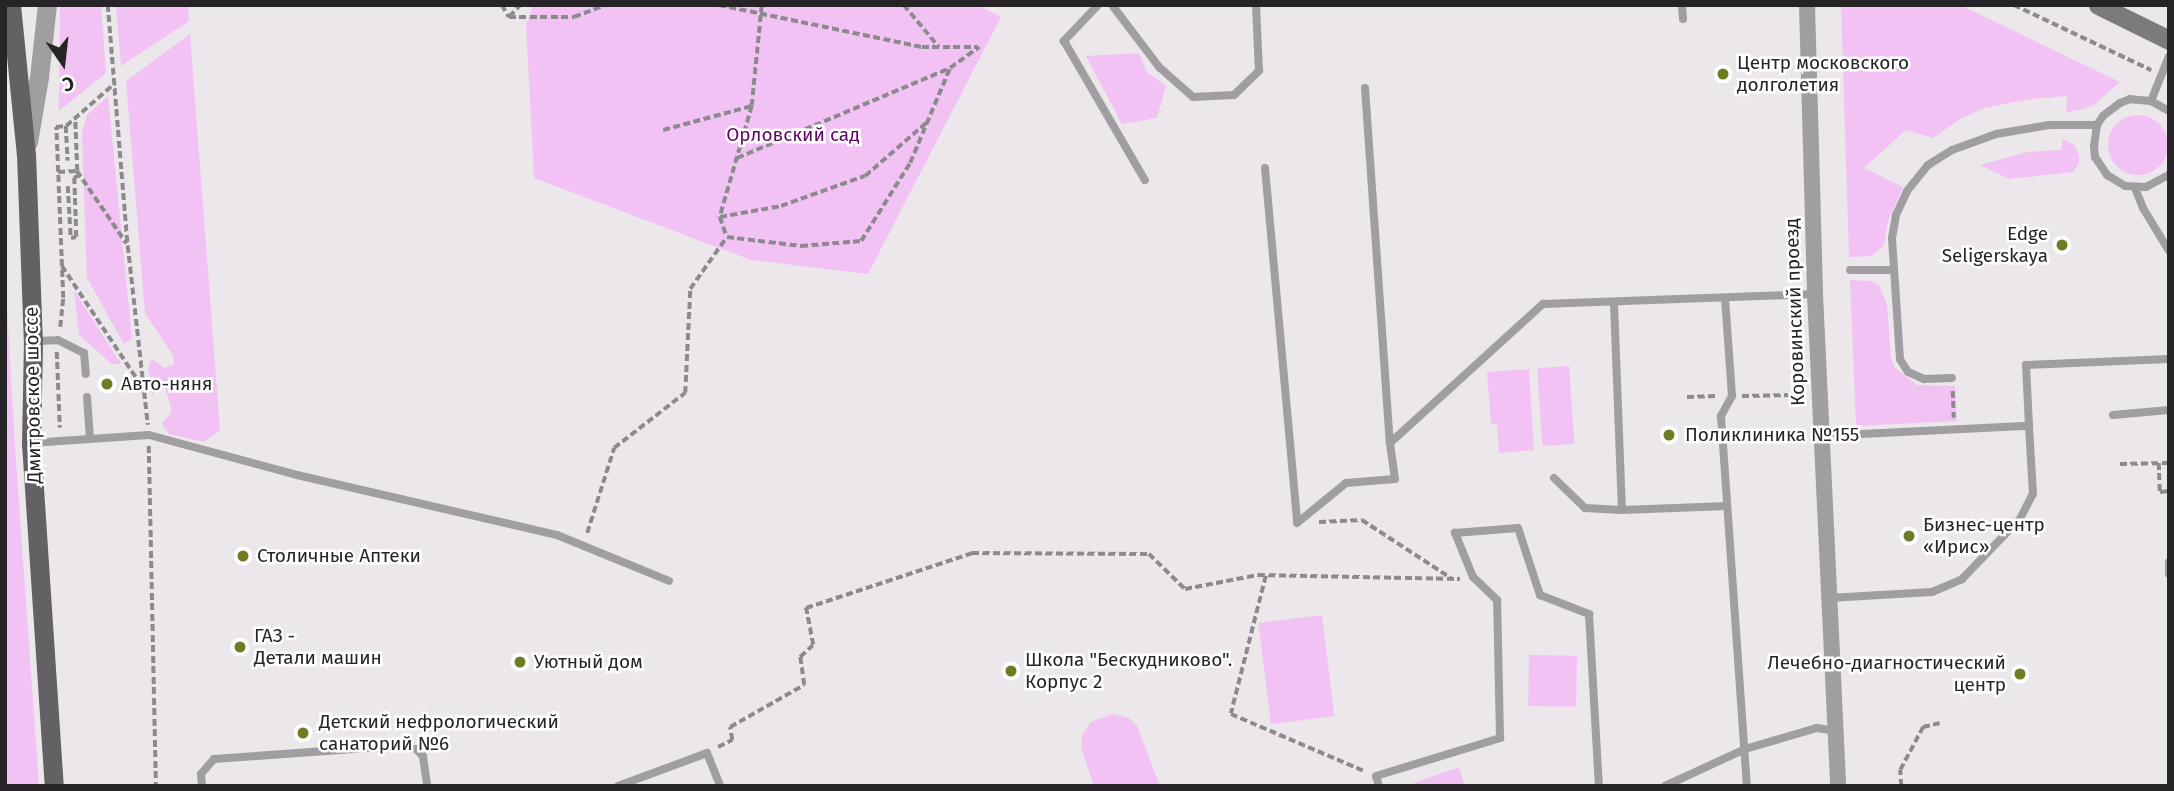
<!DOCTYPE html>
<meta charset="utf-8">
<style>
body{margin:0}
#map{position:relative;width:2174px;height:791px;overflow:hidden;background:#ebe7eb;font-family:"Fira Sans",sans-serif}
div>[style]{position:absolute}
.green>*{inset:0;background:#f2c2f5;transform-origin:0 0}
.round{border-radius:50%}
.path>*{height:3.5px;margin-top:-1.75px;transform-origin:0;background:repeating-linear-gradient(90deg,#8d8a8d 0 7px,transparent 0 10.5px)}
.service>*{height:8px;margin:-4px;padding:0 4px;transform-origin:4px;border-radius:4px;background:#a09ea0}
.minor>*{height:16px;margin:-8px;padding:0 8px;transform-origin:8px;border-radius:8px;background:#a09ea0}
.tertiary>*{height:19px;margin:-9.5px;padding:0 9.5px;transform-origin:9.5px;border-radius:9.5px;background:#a09ea0}
.secondary>*{height:19px;margin:-9.5px;padding:0 9.5px;transform-origin:9.5px;border-radius:9.5px;background:#7c7a7d}
.primary>*{height:19px;margin:-9.5px;padding:0 9.5px;transform-origin:9.5px;border-radius:9.5px;background:#646164}
.dots>*{width:19px;height:19px;translate:-50% -50%;box-sizing:border-box;border:4px solid #fff;border-radius:50%}
span{translate:-50% -50%;white-space:nowrap;text-align:center;line-height:1.15;-webkit-text-stroke:5px #fff;paint-order:stroke}
.poi-label{font-size:19px;color:#262426}
.left{translate:0 -50%;text-align:left}
.right{translate:-100% -50%;text-align:right}
.park-label{font-size:19px;color:#5e0665}
.street-label{font-size:19px;color:#262426}
.frame{position:absolute;inset:0;border:7px solid #262426;pointer-events:none}
.north{position:absolute;left:28px;top:28px;width:70px;height:70px;-webkit-text-stroke:5px #fff;paint-order:stroke;rotate:166deg;font-size:19px;font-weight:700;line-height:28px;text-align:center;color:#262426}
.north::after{content:'';display:block;margin:auto;width:24px;height:32px;background:#262426;clip-path:polygon(50% 0,100% 100%,50% 72%,0 100%)}
</style>
<div id="map">
<div class="green">
<i style="clip-path:polygon(60px 5px,101px 5px,106px 73px,59px 111px)"></i>
<i style="clip-path:polygon(116px 5px,188px 5px,189px 21px,121px 66px)"></i>
<i style="clip-path:polygon(533px 5px,977px 5px,1001px 17px,868px 274px,751px 260px,534px 178px,526px 25px)"></i>
<i style="clip-path:polygon(1841px 5px,1960px 5px,2120px 82px,2094px 105px,2080px 110px,2066px 112px,2067px 96px,2031px 99px,1984px 108px,1960px 119px,1933px 138px,1906px 130px,1864px 168px,1903px 187px,1888px 221px,1884px 245px,1872px 256px,1849px 257px)"></i>
<i style="clip-path:polygon(190px 34px,220px 430px,204px 442px,169px 434px,162px 424px,172px 411px,165px 387px,152px 394px,148px 368px,152px 359px,164px 368px,174px 365px,173px 355px,145px 313px,126px 81px)"></i>
<i style="clip-path:polygon(1139px 53px,1147px 72px,1166px 86px,1157px 118px,1122px 124px,1086px 56px)"></i>
<i style="clip-path:polygon(108px 96px,132px 339px,124px 344px,87px 278px,82px 133px,87px 115px)"></i>
<i class="round" style="left:2108px;top:115px;width:60px;height:60px"></i>
<i style="clip-path:polygon(2063px 139px,2074px 145px,2079px 154px,2079px 163px,2073px 172px,2009px 179px,1980px 165px,2028px 152px,2061px 150px)"></i>
<i style="clip-path:polygon(5px 273px,15px 447px,39px 786px,5px 786px)"></i>
<i style="clip-path:polygon(1850px 280px,1871px 281px,1879px 285px,1887px 305px,1891px 359px,1895px 368px,1917px 385px,1955px 386px,1957px 421px,1856px 426px)"></i>
<i style="clip-path:polygon(74px 290px,121px 364px,112px 364px,79px 335px)"></i>
<i style="left:1569px;top:366px;width:78px;height:32px;rotate:86deg"></i>
<i style="clip-path:polygon(1529px 369px,1534px 450px,1499px 453px,1497px 424px,1491px 424px,1487px 372px)"></i>
<i style="left:1322px;top:615px;width:102px;height:64px;rotate:83deg"></i>
<i style="left:1529px;top:655px;width:48px;height:51px;rotate:1deg"></i>
<i style="clip-path:polygon(1112px 714px,1129px 718px,1137px 726px,1160px 786px,1094px 786px,1081px 748px,1082px 736px,1091px 722px)"></i>
<i style="clip-path:polygon(1459px 767px,1465px 786px,1409px 786px,1409px 785px)"></i>
</div>
<div class="path">
<i style="left:108px;top:5px;width:242px;rotate:85.3deg"></i>
<i style="left:128px;top:246px;width:180px;rotate:83.6deg"></i>
<i style="left:502px;top:5px;width:14px;rotate:60deg"></i>
<i style="left:509px;top:17px;width:65px"></i>
<i style="left:574px;top:17px;width:34px;rotate:-21deg"></i>
<i style="left:719px;top:5px;width:207px;rotate:11.7deg"></i>
<i style="left:922px;top:47px;width:55px"></i>
<i style="left:762px;top:5px;width:101px;rotate:95.7deg"></i>
<i style="left:752px;top:106px;width:116px;rotate:106.1deg"></i>
<i style="left:720px;top:217px;width:21px;rotate:71deg"></i>
<i style="left:727px;top:237px;width:75px;rotate:6.9deg"></i>
<i style="left:801px;top:246px;width:60px;rotate:-4.8deg"></i>
<i style="left:861px;top:241px;width:92px;rotate:-57.9deg"></i>
<i style="left:910px;top:163px;width:103px;rotate:-67.2deg"></i>
<i style="left:904px;top:5px;width:55px;rotate:50.2deg"></i>
<i style="left:2014px;top:5px;width:152px;rotate:25.4deg"></i>
<i style="left:509px;top:17px;width:16px;rotate:-47deg"></i>
<i style="left:1736px;top:89px;width:51px;rotate:-1.1deg"></i>
<i style="left:66px;top:126px;width:35px;rotate:87deg"></i>
<i style="left:663px;top:130px;width:92px;rotate:-15.1deg"></i>
<i style="left:737px;top:158px;width:231px;rotate:-22.9deg"></i>
<i style="left:950px;top:68px;width:36px;rotate:-36deg"></i>
<i style="left:77px;top:171px;width:88px;rotate:55.6deg"></i>
<i style="left:58px;top:172px;width:19px;rotate:-3deg"></i>
<i style="left:77px;top:171px;width:52px;rotate:-92.2deg"></i>
<i style="left:68px;top:186px;width:52px;rotate:86.7deg"></i>
<i style="left:71px;top:238px;width:5px;rotate:-11deg"></i>
<i style="left:76px;top:237px;width:59px;rotate:-91.9deg"></i>
<i style="left:74px;top:178px;width:6px;rotate:-31deg"></i>
<i style="left:720px;top:217px;width:62px;rotate:-10.2deg"></i>
<i style="left:781px;top:206px;width:89px;rotate:-19.7deg"></i>
<i style="left:865px;top:176px;width:81px;rotate:-41deg"></i>
<i style="left:62px;top:266px;width:150px;rotate:56.4deg"></i>
<i style="left:60px;top:327px;width:29px;rotate:-84deg"></i>
<i style="left:63px;top:298px;width:171px;rotate:-92.3deg"></i>
<i style="left:56px;top:127px;width:10px;rotate:-6deg"></i>
<i style="left:66px;top:126px;width:64px;rotate:-41.2deg"></i>
<i style="left:57px;top:352px;width:76px;rotate:87.7deg"></i>
<i style="left:1953px;top:391px;width:27px;rotate:88deg"></i>
<i style="left:1742px;top:396px;width:58px;rotate:-1deg"></i>
<i style="left:1687px;top:397px;width:30px;rotate:-2deg"></i>
<i style="left:149px;top:446px;width:340px;rotate:88.8deg"></i>
<i style="left:2159px;top:463px;width:29px;rotate:88deg"></i>
<i style="left:2160px;top:492px;width:9px;rotate:-6deg"></i>
<i style="left:2120px;top:464px;width:49px;rotate:-1.2deg"></i>
<i style="left:1319px;top:522px;width:43px;rotate:-2.7deg"></i>
<i style="left:1362px;top:520px;width:106px;rotate:33.1deg"></i>
<i style="left:587px;top:533px;width:89px;rotate:-72.4deg"></i>
<i style="left:614px;top:448px;width:90px;rotate:-37.8deg"></i>
<i style="left:685px;top:393px;width:104px;rotate:-87.2deg"></i>
<i style="left:690px;top:289px;width:62px;rotate:-54.8deg"></i>
<i style="left:1266px;top:576px;width:142px;rotate:104.2deg"></i>
<i style="left:1231px;top:714px;width:145px;rotate:23.2deg"></i>
<i style="left:718px;top:747px;width:16px;rotate:-27deg"></i>
<i style="left:732px;top:740px;width:13px;rotate:-99deg"></i>
<i style="left:730px;top:727px;width:85px;rotate:-29.6deg"></i>
<i style="left:804px;top:685px;width:28px;rotate:-98deg"></i>
<i style="left:800px;top:657px;width:18px;rotate:-43deg"></i>
<i style="left:813px;top:645px;width:38px;rotate:-101deg"></i>
<i style="left:806px;top:608px;width:175px;rotate:-18.3deg"></i>
<i style="left:972px;top:553px;width:177px;rotate:0.3deg"></i>
<i style="left:1149px;top:554px;width:50px;rotate:44.2deg"></i>
<i style="left:1185px;top:589px;width:74px;rotate:-10.9deg"></i>
<i style="left:1258px;top:575px;width:202px;rotate:1.1deg"></i>
<i style="left:1901px;top:786px;width:16px;rotate:-94deg"></i>
<i style="left:1900px;top:770px;width:49px;rotate:-61.9deg"></i>
<i style="left:1923px;top:727px;width:17px;rotate:-13deg"></i>
</div>
<div class="service">
<i style="left:1098px;top:5px;width:50px;rotate:133.4deg"></i>
<i style="left:1064px;top:41px;width:161px;rotate:59.8deg"></i>
<i style="left:1112px;top:5px;width:78px;rotate:52.8deg"></i>
<i style="left:1159px;top:67px;width:45px;rotate:41.4deg"></i>
<i style="left:1193px;top:97px;width:41px;rotate:-2.8deg"></i>
<i style="left:1234px;top:95px;width:35px;rotate:-44deg"></i>
<i style="left:1259px;top:71px;width:66px;rotate:-92.6deg"></i>
<i style="left:1682px;top:5px;width:14px;rotate:86deg"></i>
<i style="left:1365px;top:88px;width:356px;rotate:86deg"></i>
<i style="left:2151px;top:101px;width:48px;rotate:-68.2deg"></i>
<i style="left:2169px;top:111px;width:21px;rotate:-151deg"></i>
<i style="left:2151px;top:101px;width:21px;rotate:-175deg"></i>
<i style="left:2130px;top:99px;width:11px;rotate:158deg"></i>
<i style="left:2120px;top:103px;width:21px;rotate:143deg"></i>
<i style="left:2103px;top:116px;width:11px;rotate:124deg"></i>
<i style="left:2097px;top:125px;width:21px;rotate:98deg"></i>
<i style="left:2094px;top:146px;width:11px;rotate:85deg"></i>
<i style="left:2095px;top:157px;width:22px;rotate:56deg"></i>
<i style="left:2107px;top:175px;width:21px;rotate:31deg"></i>
<i style="left:2125px;top:186px;width:21px;rotate:3deg"></i>
<i style="left:2146px;top:187px;width:26px;rotate:-28deg"></i>
<i style="left:1265px;top:168px;width:356px;rotate:84.8deg"></i>
<i style="left:2135px;top:188px;width:22px;rotate:68deg"></i>
<i style="left:2143px;top:208px;width:50px;rotate:58.8deg"></i>
<i style="left:1850px;top:270px;width:44px"></i>
<i style="left:1725px;top:298px;width:98px;rotate:85.9deg"></i>
<i style="left:1732px;top:396px;width:23px;rotate:119deg"></i>
<i style="left:1721px;top:416px;width:371px;rotate:86deg"></i>
<i style="left:1614px;top:303px;width:207px;rotate:87.8deg"></i>
<i style="left:34px;top:341px;width:24px;rotate:-2deg"></i>
<i style="left:58px;top:340px;width:29px;rotate:27deg"></i>
<i style="left:84px;top:353px;width:21px;rotate:85deg"></i>
<i style="left:1952px;top:378px;width:28px;rotate:178deg"></i>
<i style="left:1924px;top:379px;width:17px;rotate:-156deg"></i>
<i style="left:1908px;top:372px;width:15px;rotate:-122deg"></i>
<i style="left:1900px;top:359px;width:121px;rotate:-93.8deg"></i>
<i style="left:1892px;top:238px;width:23px;rotate:-80deg"></i>
<i style="left:1896px;top:215px;width:26px;rotate:-65deg"></i>
<i style="left:1907px;top:191px;width:33px;rotate:-51deg"></i>
<i style="left:1928px;top:165px;width:28px;rotate:-32deg"></i>
<i style="left:1952px;top:150px;width:47px;rotate:-20deg"></i>
<i style="left:1996px;top:134px;width:54px;rotate:-9.6deg"></i>
<i style="left:2049px;top:125px;width:48px"></i>
<i style="left:87px;top:397px;width:42px;rotate:85.9deg"></i>
<i style="left:2113px;top:415px;width:56px;rotate:-5.1deg"></i>
<i style="left:1821px;top:436px;width:208px;rotate:-2.8deg"></i>
<i style="left:2029px;top:426px;width:61px;rotate:-92.8deg"></i>
<i style="left:2026px;top:365px;width:143px;rotate:-2.4deg"></i>
<i style="left:31px;top:443px;width:118px;rotate:-3.9deg"></i>
<i style="left:149px;top:435px;width:153px;rotate:15.1deg"></i>
<i style="left:297px;top:475px;width:267px;rotate:13deg"></i>
<i style="left:557px;top:535px;width:121px;rotate:22.3deg"></i>
<i style="left:1554px;top:478px;width:43px;rotate:44.1deg"></i>
<i style="left:1585px;top:508px;width:37px;rotate:3deg"></i>
<i style="left:1622px;top:510px;width:105px;rotate:-2.2deg"></i>
<i style="left:1297px;top:523px;width:63px;rotate:-39.2deg"></i>
<i style="left:1346px;top:483px;width:49px;rotate:-4.7deg"></i>
<i style="left:1395px;top:479px;width:36px;rotate:-98deg"></i>
<i style="left:1390px;top:443px;width:207px;rotate:-42.3deg"></i>
<i style="left:1543px;top:304px;width:272px;rotate:-2.1deg"></i>
<i style="left:2169px;top:562px;width:12px;rotate:90deg"></i>
<i style="left:1829px;top:598px;width:103px;rotate:-3.3deg"></i>
<i style="left:1932px;top:592px;width:33px;rotate:-23deg"></i>
<i style="left:1962px;top:579px;width:83px;rotate:-46deg"></i>
<i style="left:2020px;top:519px;width:28px;rotate:-63deg"></i>
<i style="left:2033px;top:494px;width:68px;rotate:-93.4deg"></i>
<i style="left:202px;top:786px;width:12px;rotate:-95deg"></i>
<i style="left:201px;top:774px;width:20px;rotate:-49deg"></i>
<i style="left:214px;top:759px;width:182px;rotate:-4.1deg"></i>
<i style="left:396px;top:746px;width:20px;rotate:9deg"></i>
<i style="left:416px;top:749px;width:10px;rotate:45deg"></i>
<i style="left:423px;top:756px;width:30px;rotate:82deg"></i>
<i style="left:618px;top:786px;width:95px;rotate:-20.3deg"></i>
<i style="left:707px;top:753px;width:35px;rotate:68deg"></i>
<i style="left:1379px;top:786px;width:10px;rotate:-107deg"></i>
<i style="left:1376px;top:776px;width:130px;rotate:-17deg"></i>
<i style="left:1500px;top:738px;width:138px;rotate:-91.2deg"></i>
<i style="left:1497px;top:600px;width:33px;rotate:-136deg"></i>
<i style="left:1473px;top:577px;width:48px;rotate:-112.2deg"></i>
<i style="left:1455px;top:533px;width:63px;rotate:-4.5deg"></i>
<i style="left:1518px;top:528px;width:71px;rotate:71.8deg"></i>
<i style="left:1540px;top:595px;width:53px;rotate:21.2deg"></i>
<i style="left:1589px;top:614px;width:172px;rotate:86.7deg"></i>
<i style="left:1665px;top:786px;width:88px;rotate:-24.8deg"></i>
<i style="left:1745px;top:749px;width:75px;rotate:-16.3deg"></i>
<i style="left:1817px;top:728px;width:18px;rotate:9deg"></i>
</div>
<div class="minor">
<i style="left:1807px;top:5px;width:289px;rotate:88.4deg"></i>
<i style="left:1815px;top:294px;width:493px;rotate:87.3deg"></i>
</div>
<div class="tertiary">
<i style="left:28px;top:142px;width:66px;rotate:-80.4deg"></i>
<i style="left:39px;top:77px;width:72px;rotate:-83.7deg"></i>
</div>
<div class="secondary">
<i style="left:2098px;top:5px;width:79px;rotate:26.2deg"></i>
</div>
<div class="primary">
<i style="left:11px;top:5px;width:150px;rotate:84.3deg"></i>
<i style="left:26px;top:154px;width:187px;rotate:87.9deg"></i>
<i style="left:33px;top:341px;width:102px;rotate:91.1deg"></i>
<i style="left:31px;top:443px;width:344px;rotate:86.2deg"></i>
</div>
<div class="dots">
<i style="left:1723px;top:74px;background:#727a24"></i>
<i style="left:2062px;top:245px;background:#727a24"></i>
<i style="left:107px;top:384px;background:#727a24"></i>
<i style="left:1669px;top:435px;background:#727a24"></i>
<i style="left:1909px;top:536px;background:#727a24"></i>
<i style="left:243px;top:556px;background:#727a24"></i>
<i style="left:240px;top:647px;background:#727a24"></i>
<i style="left:520px;top:662px;background:#727a24"></i>
<i style="left:1011px;top:671px;background:#727a24"></i>
<i style="left:2020px;top:674px;background:#727a24"></i>
<i style="left:303px;top:733px;background:#727a24"></i>
</div>
<div class="poi-label">
<span class="left" style="left:1737px;top:74px">Центр московского<br>долголетия</span>
<span class="right" style="left:2048px;top:245px">Edge<br>Seligerskaya</span>
<span class="left" style="left:121px;top:384px">Авто-няня</span>
<span class="left" style="left:1685px;top:435px">Поликлиника №155</span>
<span class="left" style="left:1923px;top:536px">Бизнес-центр<br>«Ирис»</span>
<span class="left" style="left:257px;top:556px">Столичные Аптеки</span>
<span class="left" style="left:254px;top:647px">ГАЗ -<br>Детали машин</span>
<span class="left" style="left:1025px;top:671px">Школа "Бескудниково".<br>Корпус 2</span>
<span class="left" style="left:534px;top:662px">Уютный дом</span>
<span class="right" style="left:2006px;top:674px">Лечебно-диагностический<br>центр</span>
<span class="left" style="left:319px;top:733px">Детский нефрологический<br>санаторий №6</span>
</div>
<div class="park-label">
<span style="left:793px;top:135px">Орловский сад</span>
</div>
<div class="street-label">
<span style="left:1795px;top:312px;rotate:-92deg">Коровинский проезд</span>
<span style="left:33px;top:395px;rotate:-91deg">Дмитровское шоссе</span>
</div>
<div class="frame"></div>
<div class="north">С</div>
</div>
